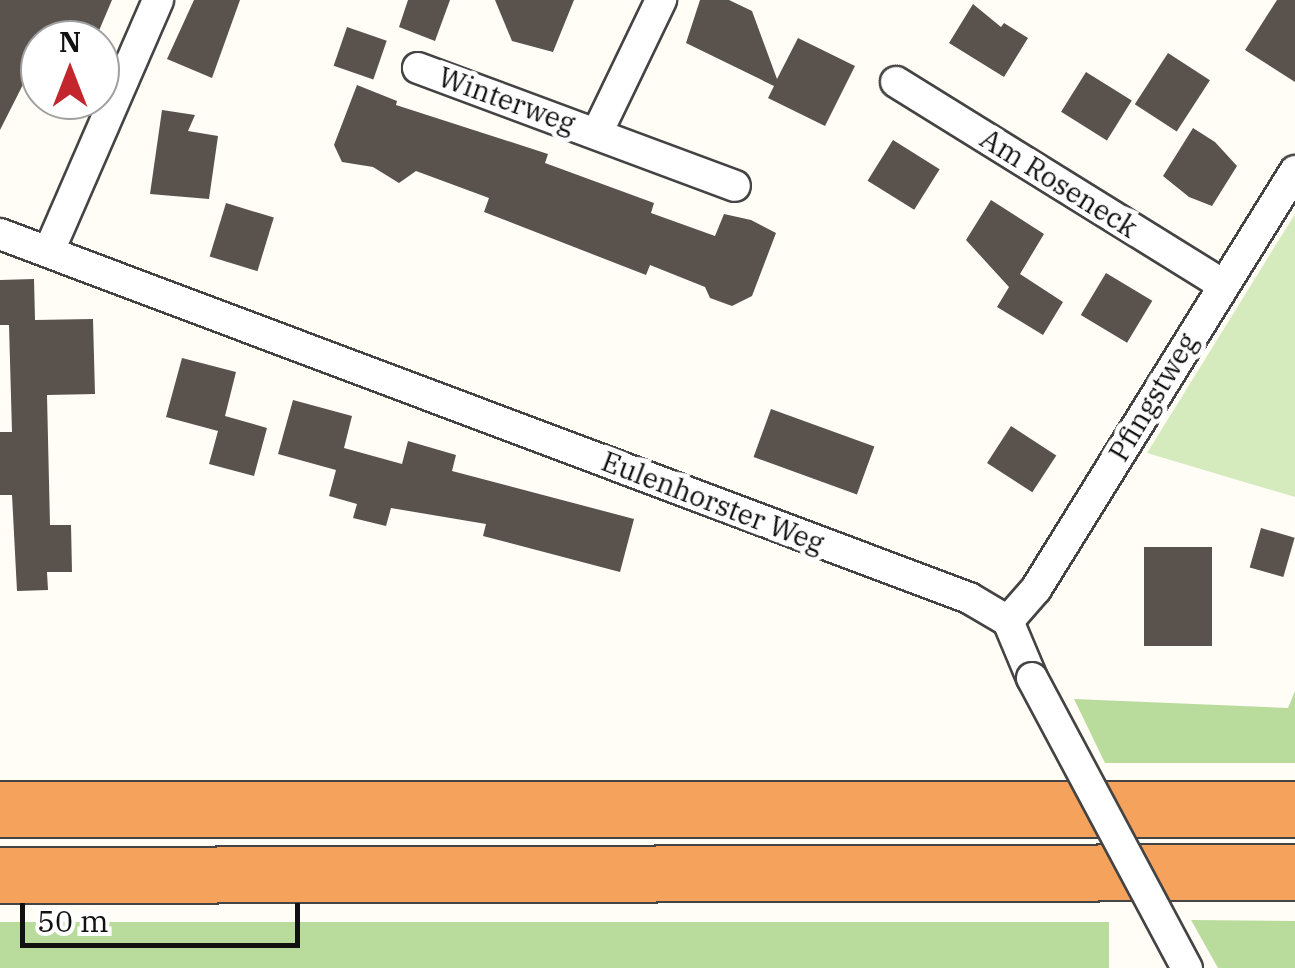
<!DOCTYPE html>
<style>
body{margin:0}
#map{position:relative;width:1295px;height:968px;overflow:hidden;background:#fffdf5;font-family:"IBM Plex Serif",serif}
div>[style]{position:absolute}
.green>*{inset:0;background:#d5ebbd}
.forest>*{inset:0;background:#b9dc9c;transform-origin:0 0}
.building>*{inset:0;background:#5a524d;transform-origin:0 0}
.roads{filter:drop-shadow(2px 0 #444) drop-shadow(-2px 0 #444) drop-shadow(0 2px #444) drop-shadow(0 -2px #444)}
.street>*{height:30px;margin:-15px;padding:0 15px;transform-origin:15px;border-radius:15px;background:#fff}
.highway>*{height:55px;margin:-27.5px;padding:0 27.5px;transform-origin:27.5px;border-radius:27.5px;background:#f5a25d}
.bridges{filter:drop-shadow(2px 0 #444) drop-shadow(-2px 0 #444) drop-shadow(0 2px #444) drop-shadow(0 -2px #444)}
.street-bridge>*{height:30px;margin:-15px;padding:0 15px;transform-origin:15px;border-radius:15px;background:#fff}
span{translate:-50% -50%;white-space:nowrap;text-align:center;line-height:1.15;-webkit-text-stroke:10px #fff;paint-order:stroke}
.street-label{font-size:28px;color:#111}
.north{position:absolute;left:20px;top:20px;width:100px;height:100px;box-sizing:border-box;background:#fff;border:2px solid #a0a0a0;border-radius:50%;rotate:0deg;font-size:28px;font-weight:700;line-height:40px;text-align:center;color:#111}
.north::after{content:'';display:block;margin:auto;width:35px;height:45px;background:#c4262e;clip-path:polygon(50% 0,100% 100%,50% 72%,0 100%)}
.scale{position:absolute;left:20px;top:903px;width:280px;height:45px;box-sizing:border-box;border:5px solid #111;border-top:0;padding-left:12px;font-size:30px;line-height:35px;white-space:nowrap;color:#111;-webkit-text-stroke:8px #fff;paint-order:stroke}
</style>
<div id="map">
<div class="green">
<i style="clip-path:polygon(1295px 214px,1295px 497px,1147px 453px)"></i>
</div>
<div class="forest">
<i style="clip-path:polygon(1295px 691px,1295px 763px,1105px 763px,1074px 699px,1288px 708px)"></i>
<i style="clip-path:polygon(1191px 920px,1295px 921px,1295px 968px,1218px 968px)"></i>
<i style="left:0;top:922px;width:1109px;height:46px"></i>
</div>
<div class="building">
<i style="clip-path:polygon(0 0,112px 0,95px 40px,40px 40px,40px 51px,0 130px)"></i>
<i style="clip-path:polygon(194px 0,240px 0,212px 78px,167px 59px)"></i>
<i style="clip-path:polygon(408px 0,450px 0,435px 41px,399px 27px)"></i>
<i style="clip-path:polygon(495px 0,574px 0,553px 52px,512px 41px)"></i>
<i style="clip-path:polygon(700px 0,729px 0,752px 11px,777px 79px,798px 38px,855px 66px,825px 126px,768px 98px,774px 86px,686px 43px)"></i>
<i style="clip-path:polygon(1277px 0,1295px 0,1295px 82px,1245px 50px)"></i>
<i style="clip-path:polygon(973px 4px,1001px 27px,1004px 23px,1028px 38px,1004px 77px,949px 43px)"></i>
<i style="left:347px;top:27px;width:42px;height:41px;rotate:19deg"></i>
<i style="left:1168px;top:53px;width:50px;height:61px;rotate:33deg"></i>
<i style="left:1086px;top:72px;width:54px;height:47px;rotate:32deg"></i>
<i style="clip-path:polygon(357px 85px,397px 101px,396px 105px,548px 154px,545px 163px,654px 203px,651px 213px,715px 236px,724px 214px,751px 220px,776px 233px,752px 296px,732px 306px,710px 298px,705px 287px,650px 265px,646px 275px,484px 212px,489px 198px,416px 171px,399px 183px,373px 167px,342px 162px,334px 145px)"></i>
<i style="clip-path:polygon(162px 110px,195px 115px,188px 131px,218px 136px,209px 199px,150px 194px)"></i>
<i style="clip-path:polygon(1193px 128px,1215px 142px,1237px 166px,1212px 206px,1189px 197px,1163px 176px)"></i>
<i style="left:893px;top:140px;width:55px;height:48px;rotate:32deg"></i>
<i style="clip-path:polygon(991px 200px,1044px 234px,1020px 274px,1063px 302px,1043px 335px,997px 307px,1009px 287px,966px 240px)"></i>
<i style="left:226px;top:203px;width:50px;height:56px;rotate:17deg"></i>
<i style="left:1106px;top:273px;width:54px;height:49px;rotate:31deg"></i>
<i style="clip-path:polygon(34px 279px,35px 320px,93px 319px,95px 394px,47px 395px,50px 525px,71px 525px,72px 572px,47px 572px,48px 590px,17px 591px,12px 495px,0 495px,0 432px,12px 432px,9px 325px,0 325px,0 280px)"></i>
<i style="clip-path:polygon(182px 358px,236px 372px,225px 416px,267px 428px,254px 476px,209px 464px,218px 431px,166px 417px)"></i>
<i style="clip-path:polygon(293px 400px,352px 416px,344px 448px,402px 464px,408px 441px,456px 455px,452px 471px,634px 519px,620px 572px,483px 536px,486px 524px,391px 508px,386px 526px,353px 518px,357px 504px,329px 496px,336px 470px,278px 454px)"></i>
<i style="left:771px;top:409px;width:110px;height:51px;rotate:20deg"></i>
<i style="left:1011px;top:426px;width:54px;height:44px;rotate:33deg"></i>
<i style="left:1261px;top:528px;width:35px;height:41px;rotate:16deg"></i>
<i style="left:1144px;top:547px;width:68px;height:99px"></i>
</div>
<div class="roads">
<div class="street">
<i style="left:418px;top:68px;width:338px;rotate:20.4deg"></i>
<i style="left:896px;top:82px;width:384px;rotate:31.8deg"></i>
<i style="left:597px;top:133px;width:148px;rotate:-64.3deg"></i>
<i style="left:0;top:234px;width:1035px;rotate:20.59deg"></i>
<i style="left:969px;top:598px;width:45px;rotate:30.5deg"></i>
<i style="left:1008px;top:621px;width:62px;rotate:67.2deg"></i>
<i style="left:49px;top:251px;width:274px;rotate:-66.5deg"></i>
<i style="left:1008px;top:621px;width:43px;rotate:-48.8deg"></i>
<i style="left:1036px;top:589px;width:492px;rotate:-58.2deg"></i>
</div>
<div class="highway">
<i style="left:0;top:809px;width:1295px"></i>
<i style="left:0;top:875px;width:1295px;rotate:-0.13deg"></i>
</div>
</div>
<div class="bridges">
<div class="street-bridge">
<i style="left:1032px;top:678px;width:329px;rotate:61.9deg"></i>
</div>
</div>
<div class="street-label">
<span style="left:507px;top:100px;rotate:20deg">Winterweg</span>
<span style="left:1059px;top:183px;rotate:32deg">Am Roseneck</span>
<span style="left:1153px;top:397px;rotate:-59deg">Pfingstweg</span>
<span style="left:713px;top:502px;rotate:21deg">Eulenhorster Weg</span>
</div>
<div class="north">N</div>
<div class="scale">50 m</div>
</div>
